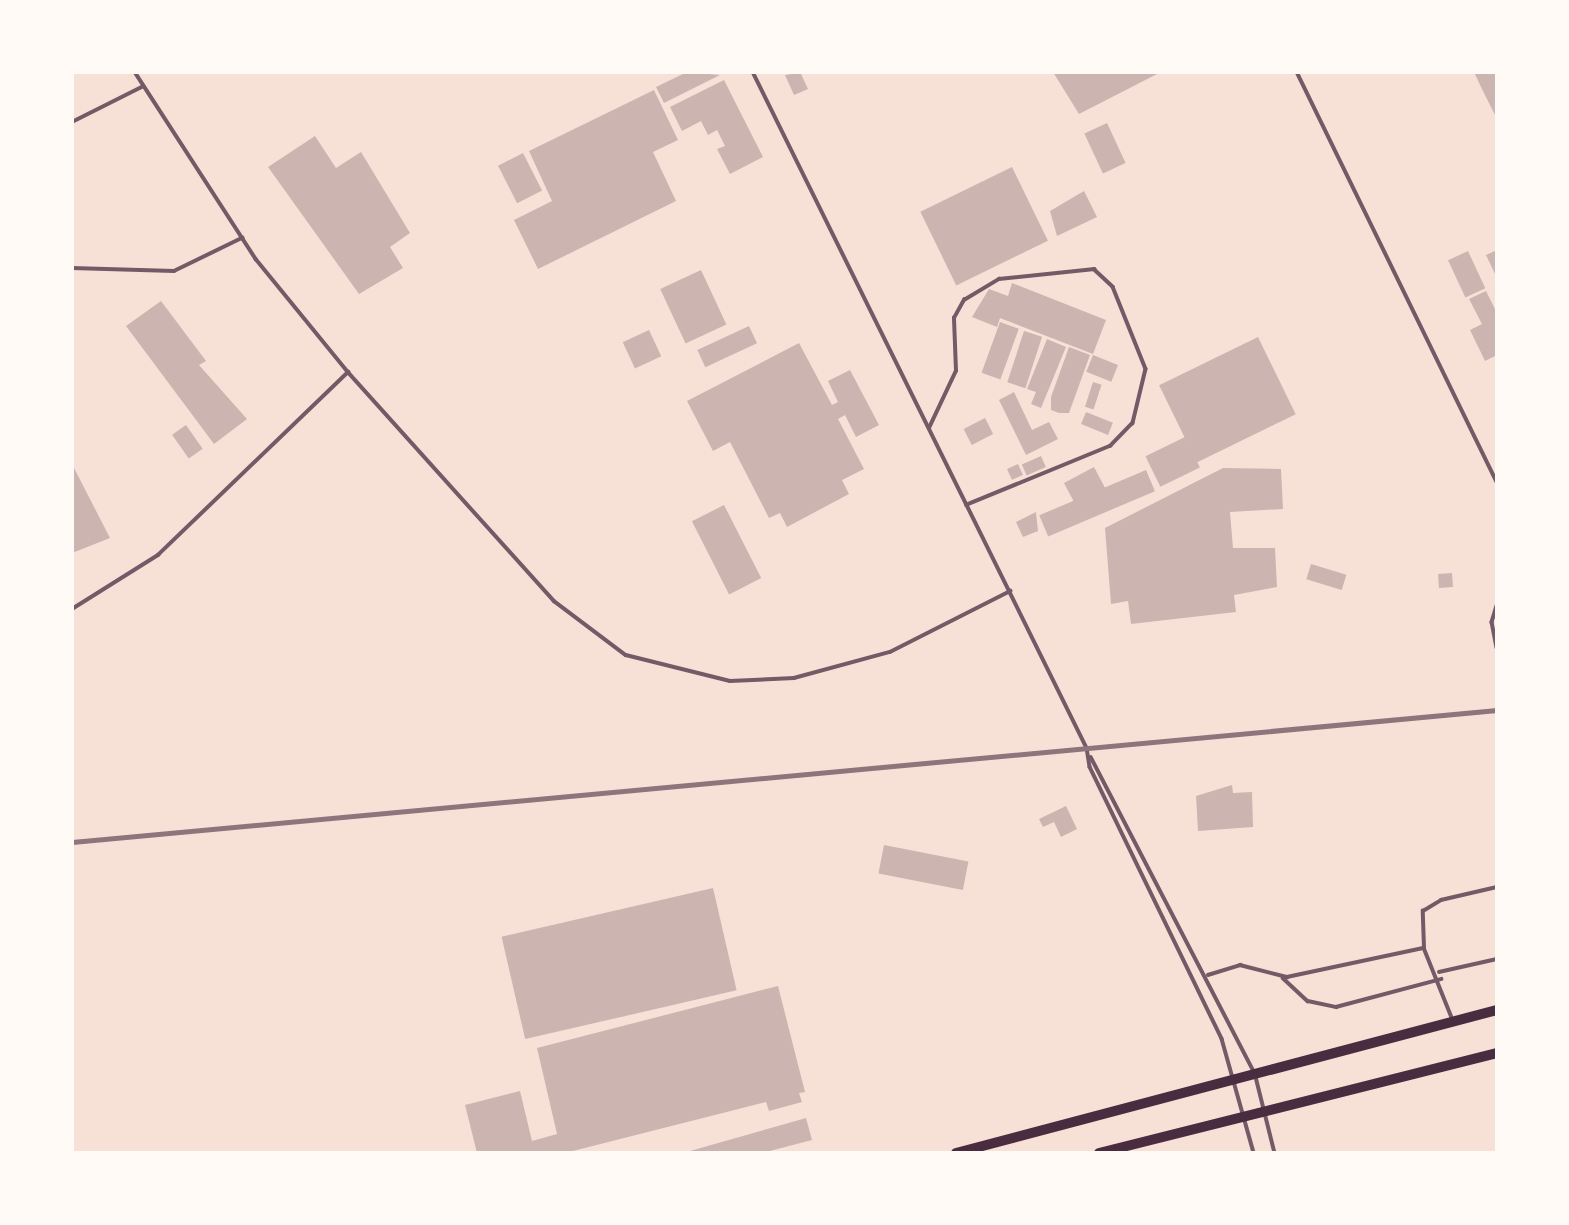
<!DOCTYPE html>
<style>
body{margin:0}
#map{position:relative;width:1569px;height:1225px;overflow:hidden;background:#f7e1d7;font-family:"Titillium Web",sans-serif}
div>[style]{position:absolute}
.building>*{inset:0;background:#ccb4b1;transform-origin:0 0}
.service>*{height:3.5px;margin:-1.75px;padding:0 1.75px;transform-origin:1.75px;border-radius:1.75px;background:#755966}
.secondary>*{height:10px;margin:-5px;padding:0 5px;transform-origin:5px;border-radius:5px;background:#4a2c40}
.rail>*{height:5px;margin:-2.5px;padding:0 2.5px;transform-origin:2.5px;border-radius:2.5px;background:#8f747c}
span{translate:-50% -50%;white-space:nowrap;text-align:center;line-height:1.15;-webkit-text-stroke:5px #fffaf5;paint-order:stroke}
.frame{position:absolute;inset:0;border:74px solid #fffaf5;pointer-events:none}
</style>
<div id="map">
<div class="building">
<i style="clip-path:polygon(687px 72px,720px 75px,664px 103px,656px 87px)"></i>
<i style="clip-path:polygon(806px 72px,801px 74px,808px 89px,794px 95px,785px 75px)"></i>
<i style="clip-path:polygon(1053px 72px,1161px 72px,1079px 114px)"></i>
<i style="clip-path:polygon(1474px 72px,1497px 72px,1497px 119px,1482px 89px)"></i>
<i style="clip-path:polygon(724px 80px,763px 157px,730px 174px,717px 149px,725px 146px,717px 130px,708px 135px,701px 121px,682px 131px,670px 107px)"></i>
<i style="clip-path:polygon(654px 90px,678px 140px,653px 152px,676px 201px,538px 269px,514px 220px,552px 201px,529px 151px)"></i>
<i style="left:1107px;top:123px;width:44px;height:25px;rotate:65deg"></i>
<i style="clip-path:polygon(315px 136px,336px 168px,361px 152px,410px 233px,390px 247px,403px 268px,359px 294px,268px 167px)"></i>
<i style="left:523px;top:153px;width:42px;height:28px;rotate:63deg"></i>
<i style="left:1012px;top:167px;width:82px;height:102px;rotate:64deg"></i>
<i style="clip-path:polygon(1084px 191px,1097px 217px,1057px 236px,1050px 211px)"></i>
<i style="clip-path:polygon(1497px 250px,1497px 273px,1495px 274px,1486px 255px)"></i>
<i style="left:1468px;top:251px;width:41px;height:22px;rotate:65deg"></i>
<i style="left:701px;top:270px;width:60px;height:45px;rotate:65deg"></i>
<i style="clip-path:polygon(1012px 283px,1106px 320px,1093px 354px,1000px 318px,997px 327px,972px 317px,989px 289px,1008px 296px)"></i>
<i style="clip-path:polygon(1486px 291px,1497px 313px,1497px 355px,1485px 361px,1470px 330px,1482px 324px,1469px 299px)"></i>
<i style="clip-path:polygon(161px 301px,206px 361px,199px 365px,247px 419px,214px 444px,126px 326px)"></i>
<i style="left:1000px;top:322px;width:20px;height:54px;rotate:20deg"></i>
<i style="left:749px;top:326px;width:19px;height:57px;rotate:65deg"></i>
<i style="left:649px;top:330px;width:29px;height:29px;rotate:65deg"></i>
<i style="left:1024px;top:331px;width:19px;height:54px;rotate:18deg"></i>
<i style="left:1258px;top:337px;width:86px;height:110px;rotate:64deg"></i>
<i style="clip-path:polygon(1047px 339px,1066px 347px,1041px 408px,1031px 404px,1036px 392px,1027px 389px)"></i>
<i style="clip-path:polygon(799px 343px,832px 405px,838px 402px,828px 381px,850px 370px,879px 425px,856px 437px,845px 415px,838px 419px,864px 469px,842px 480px,849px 494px,787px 527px,780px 513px,769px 518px,730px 442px,713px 451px,687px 401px)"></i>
<i style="clip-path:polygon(1069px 347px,1090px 355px,1069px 413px,1059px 413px,1051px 410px,1051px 397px)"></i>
<i style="left:1093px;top:355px;width:27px;height:18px;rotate:22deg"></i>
<i style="left:1093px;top:382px;width:9px;height:26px;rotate:18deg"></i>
<i style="clip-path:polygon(1014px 392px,1032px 430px,1049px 422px,1058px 439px,1026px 455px,999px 400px)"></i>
<i style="left:1086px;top:412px;width:29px;height:13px;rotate:22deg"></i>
<i style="left:985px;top:418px;width:18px;height:24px;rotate:63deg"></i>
<i style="left:186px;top:425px;width:29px;height:17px;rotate:55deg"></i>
<i style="left:1185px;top:437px;width:34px;height:44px;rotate:64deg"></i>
<i style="left:1041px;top:456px;width:12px;height:21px;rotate:66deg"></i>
<i style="clip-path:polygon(72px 464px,110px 538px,72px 553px)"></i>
<i style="left:1018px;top:464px;width:12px;height:12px;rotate:66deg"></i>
<i style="left:1094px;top:467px;width:24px;height:34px;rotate:62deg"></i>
<i style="clip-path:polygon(1223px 468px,1281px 469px,1283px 509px,1230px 512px,1233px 548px,1275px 548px,1277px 587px,1234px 595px,1236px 612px,1131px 624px,1128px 601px,1111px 604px,1105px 528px)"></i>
<i style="left:1146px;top:470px;width:23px;height:116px;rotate:67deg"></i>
<i style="left:724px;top:505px;width:82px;height:36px;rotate:63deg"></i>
<i style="clip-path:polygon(1036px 512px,1038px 531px,1023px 537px,1016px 522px)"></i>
<i style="left:1311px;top:564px;width:37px;height:16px;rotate:17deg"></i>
<i style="left:1452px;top:573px;width:14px;height:14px;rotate:86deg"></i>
<i style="clip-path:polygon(1232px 785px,1233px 793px,1252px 792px,1253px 827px,1198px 831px,1196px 796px)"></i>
<i style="clip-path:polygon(1066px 806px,1077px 829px,1061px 837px,1054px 822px,1043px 827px,1039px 819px)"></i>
<i style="left:884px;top:845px;width:86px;height:29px;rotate:11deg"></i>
<i style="left:713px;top:888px;width:105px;height:217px;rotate:77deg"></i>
<i style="clip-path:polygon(778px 986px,805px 1092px,799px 1093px,802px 1102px,769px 1111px,766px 1102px,565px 1153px,477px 1153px,465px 1105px,520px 1091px,532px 1141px,557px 1134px,537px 1048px)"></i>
<i style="clip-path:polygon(806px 1118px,812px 1140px,762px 1153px,683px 1153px)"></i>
</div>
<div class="service">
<i style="left:135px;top:72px;width:223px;rotate:57.1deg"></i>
<i style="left:256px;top:259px;width:146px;rotate:50.8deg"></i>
<i style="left:348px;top:372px;width:308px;rotate:48deg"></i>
<i style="left:554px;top:601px;width:90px;rotate:36.9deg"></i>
<i style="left:626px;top:655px;width:107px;rotate:14deg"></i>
<i style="left:730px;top:681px;width:64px;rotate:-2.7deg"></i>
<i style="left:794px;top:678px;width:99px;rotate:-15.2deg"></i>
<i style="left:890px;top:652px;width:135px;rotate:-26.9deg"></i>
<i style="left:753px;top:72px;width:754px;rotate:63.71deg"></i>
<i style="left:1087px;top:748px;width:19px;rotate:81deg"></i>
<i style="left:1090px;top:767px;width:302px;rotate:64.1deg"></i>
<i style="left:1222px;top:1039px;width:118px;rotate:74.3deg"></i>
<i style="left:1297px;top:72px;width:456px;rotate:64deg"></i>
<i style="left:72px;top:122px;width:78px;rotate:-26.6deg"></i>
<i style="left:72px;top:268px;width:102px;rotate:1.7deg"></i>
<i style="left:174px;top:271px;width:76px;rotate:-25.9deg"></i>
<i style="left:929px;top:428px;width:63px;rotate:-64.7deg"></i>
<i style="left:956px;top:371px;width:53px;rotate:-92.2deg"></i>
<i style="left:954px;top:318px;width:21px;rotate:-61deg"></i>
<i style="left:964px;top:300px;width:41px;rotate:-31deg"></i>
<i style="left:999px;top:279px;width:96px;rotate:-6deg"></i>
<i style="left:1094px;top:269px;width:26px;rotate:43deg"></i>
<i style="left:1113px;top:287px;width:88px;rotate:68.1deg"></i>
<i style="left:1146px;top:369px;width:56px;rotate:103.5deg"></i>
<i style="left:1133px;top:423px;width:32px;rotate:134deg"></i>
<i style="left:1111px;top:446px;width:156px;rotate:157.7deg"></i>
<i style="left:1497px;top:606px;width:17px;rotate:107deg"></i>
<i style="left:1492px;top:622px;width:26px;rotate:79deg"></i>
<i style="left:72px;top:609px;width:102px;rotate:-32.1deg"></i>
<i style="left:158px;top:555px;width:264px;rotate:-43.9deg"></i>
<i style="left:1091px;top:757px;width:356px;rotate:62.6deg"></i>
<i style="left:1255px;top:1073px;width:82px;rotate:76deg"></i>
<i style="left:1424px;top:948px;width:37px;rotate:-92deg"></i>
<i style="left:1423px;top:911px;width:21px;rotate:-31deg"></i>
<i style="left:1441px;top:900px;width:57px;rotate:-13.1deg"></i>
<i style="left:1439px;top:972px;width:59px;rotate:-12.6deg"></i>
<i style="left:1208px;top:975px;width:34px;rotate:-17deg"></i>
<i style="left:1240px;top:965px;width:49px;rotate:14.3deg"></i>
<i style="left:1287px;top:977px;width:140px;rotate:-12deg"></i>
<i style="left:1424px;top:948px;width:78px;rotate:68.1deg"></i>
<i style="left:1283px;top:978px;width:34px;rotate:43deg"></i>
<i style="left:1308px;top:1001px;width:29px;rotate:12deg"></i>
<i style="left:1336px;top:1007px;width:109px;rotate:-14.9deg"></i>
</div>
<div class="secondary">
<i style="left:956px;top:1153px;width:560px;rotate:-14.81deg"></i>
<i style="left:1099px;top:1153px;width:410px;rotate:-14.1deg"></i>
</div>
<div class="rail">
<i style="left:72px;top:842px;width:1431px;rotate:-5.29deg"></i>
</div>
<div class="frame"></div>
</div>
